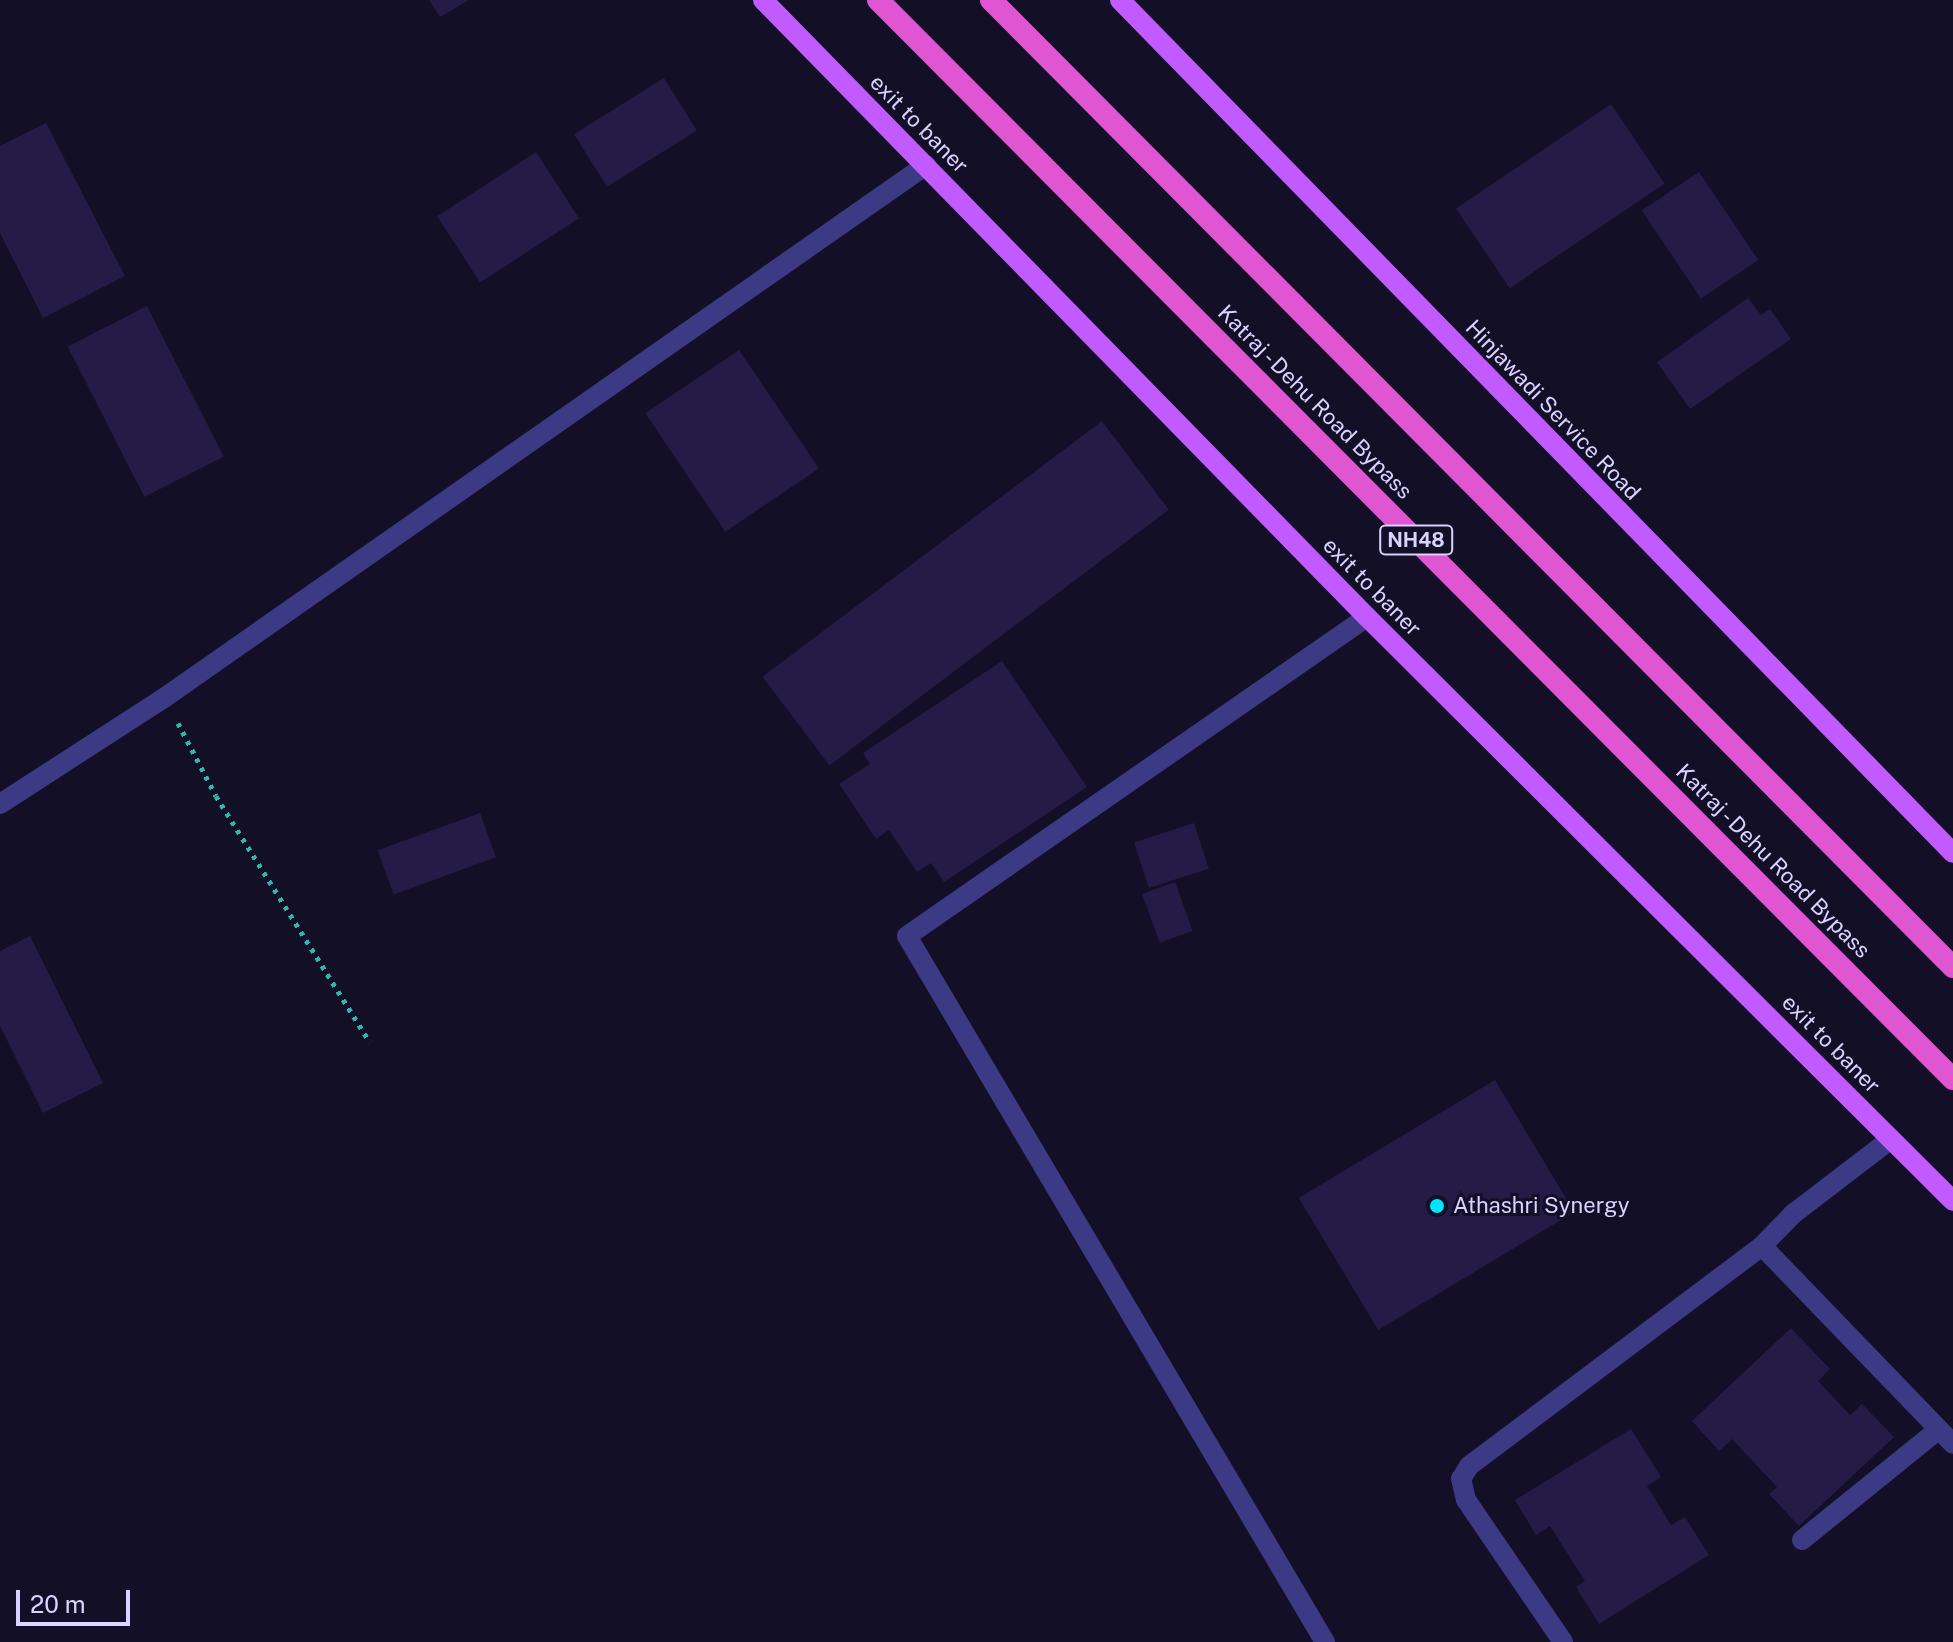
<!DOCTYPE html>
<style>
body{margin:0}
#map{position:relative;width:1953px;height:1642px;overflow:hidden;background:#130f26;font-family:"Public Sans",sans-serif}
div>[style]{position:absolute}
.building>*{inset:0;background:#241b47;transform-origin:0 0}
.path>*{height:5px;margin-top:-2.5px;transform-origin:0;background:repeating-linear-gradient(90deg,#2fb8b0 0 4px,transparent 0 10px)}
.minor>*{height:20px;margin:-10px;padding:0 10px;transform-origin:10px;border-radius:10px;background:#3d3a85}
.primary>*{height:20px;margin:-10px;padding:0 10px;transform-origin:10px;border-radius:10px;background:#c25bff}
.trunk>*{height:22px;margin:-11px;padding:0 11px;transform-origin:11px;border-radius:11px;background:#e055d1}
.dots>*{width:22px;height:22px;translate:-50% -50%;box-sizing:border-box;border:4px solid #130f26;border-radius:50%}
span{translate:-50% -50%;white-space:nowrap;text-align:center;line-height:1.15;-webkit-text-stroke:6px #130f26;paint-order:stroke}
.shield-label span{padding:2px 6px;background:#130f26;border:2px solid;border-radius:6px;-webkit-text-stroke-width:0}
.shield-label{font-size:20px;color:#d9d4ff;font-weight:700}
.street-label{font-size:22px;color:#d9d4ff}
.poi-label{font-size:22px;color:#d9d4ff}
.left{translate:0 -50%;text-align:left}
.scale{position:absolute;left:16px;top:1590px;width:114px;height:36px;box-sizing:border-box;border:4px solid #d9d4ff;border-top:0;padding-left:10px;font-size:24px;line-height:28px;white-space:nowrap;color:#d9d4ff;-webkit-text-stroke:6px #130f26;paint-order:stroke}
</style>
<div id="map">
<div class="building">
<i style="clip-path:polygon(429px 0,469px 0,440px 17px)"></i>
<i style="left:664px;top:78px;width:62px;height:106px;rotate:58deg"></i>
<i style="left:1611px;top:104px;width:96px;height:187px;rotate:56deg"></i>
<i style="clip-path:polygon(46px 123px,125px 276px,43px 318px,0 233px,0 146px)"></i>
<i style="left:536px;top:152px;width:79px;height:118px;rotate:57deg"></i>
<i style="left:1699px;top:172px;width:106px;height:69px;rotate:56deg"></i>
<i style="clip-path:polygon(1748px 298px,1761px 315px,1770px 309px,1791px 339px,1690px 409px,1657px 362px)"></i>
<i style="left:147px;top:306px;width:169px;height:89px;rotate:63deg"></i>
<i style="left:739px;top:350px;width:143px;height:113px;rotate:56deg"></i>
<i style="left:1102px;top:421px;width:111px;height:425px;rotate:53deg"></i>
<i style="clip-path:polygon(1002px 661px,1087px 787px,944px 882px,931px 863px,917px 872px,889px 830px,876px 839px,839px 784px,870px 764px,863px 753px)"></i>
<i style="left:480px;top:813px;width:47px;height:109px;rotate:70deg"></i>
<i style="left:1194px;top:823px;width:48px;height:63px;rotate:72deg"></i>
<i style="left:1175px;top:882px;width:52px;height:35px;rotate:70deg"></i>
<i style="clip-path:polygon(30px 936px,103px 1083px,43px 1113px,0 1026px,0 951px)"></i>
<i style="left:1495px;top:1080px;width:154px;height:229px;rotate:59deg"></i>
<i style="clip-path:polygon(1791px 1328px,1830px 1369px,1818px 1381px,1850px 1415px,1862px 1404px,1894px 1437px,1799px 1526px,1769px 1494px,1777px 1487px,1732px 1439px,1719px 1451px,1692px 1421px)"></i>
<i style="clip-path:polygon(1631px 1429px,1661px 1477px,1647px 1486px,1671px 1525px,1685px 1517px,1709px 1555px,1599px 1624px,1576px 1587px,1585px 1581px,1550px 1526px,1536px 1535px,1515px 1500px)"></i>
</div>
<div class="path">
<i style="left:178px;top:723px;width:82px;rotate:62.5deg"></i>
<i style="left:216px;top:796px;width:290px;rotate:58deg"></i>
</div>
<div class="minor">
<i style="left:0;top:804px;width:195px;rotate:-32.9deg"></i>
<i style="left:164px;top:698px;width:930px;rotate:-34.97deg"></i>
<i style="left:1762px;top:1246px;width:275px;rotate:46deg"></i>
<i style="left:1802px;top:1540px;width:176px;rotate:-39deg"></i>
<i style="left:1325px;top:1642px;width:820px;rotate:-120.63deg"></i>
<i style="left:907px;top:936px;width:560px;rotate:-34.74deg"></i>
<i style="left:1563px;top:1642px;width:172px;rotate:-124.3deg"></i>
<i style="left:1466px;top:1500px;width:22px;rotate:-103deg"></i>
<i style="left:1461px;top:1479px;width:15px;rotate:-58deg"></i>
<i style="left:1469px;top:1466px;width:366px;rotate:-36.9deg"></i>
<i style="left:1762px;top:1246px;width:45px;rotate:-45.9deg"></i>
<i style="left:1793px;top:1214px;width:123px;rotate:-37.4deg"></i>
</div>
<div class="primary">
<i style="left:763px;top:0;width:863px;rotate:45.61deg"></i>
<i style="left:1367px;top:617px;width:827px;rotate:44.9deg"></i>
<i style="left:1120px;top:0;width:1192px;rotate:45.68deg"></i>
</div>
<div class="trunk">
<i style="left:878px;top:0;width:1523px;rotate:45.11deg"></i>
<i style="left:991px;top:0;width:1364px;rotate:45.15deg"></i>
</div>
<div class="dots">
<i style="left:1437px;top:1206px;background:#00e5ff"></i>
</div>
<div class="shield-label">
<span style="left:1416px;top:540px">NH48</span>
</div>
<div class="street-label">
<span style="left:919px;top:124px;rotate:45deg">exit to baner</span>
<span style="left:1315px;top:402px;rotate:45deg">Katraj - Dehu Road Bypass</span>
<span style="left:1553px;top:410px;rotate:46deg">Hinjawadi Service Road</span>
<span style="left:1372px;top:587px;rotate:45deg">exit to baner</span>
<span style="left:1773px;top:861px;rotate:45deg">Katraj - Dehu Road Bypass</span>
<span style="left:1831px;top:1044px;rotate:45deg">exit to baner</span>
</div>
<div class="poi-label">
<span class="left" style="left:1453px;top:1206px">Athashri Synergy</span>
</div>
<div class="scale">20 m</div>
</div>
